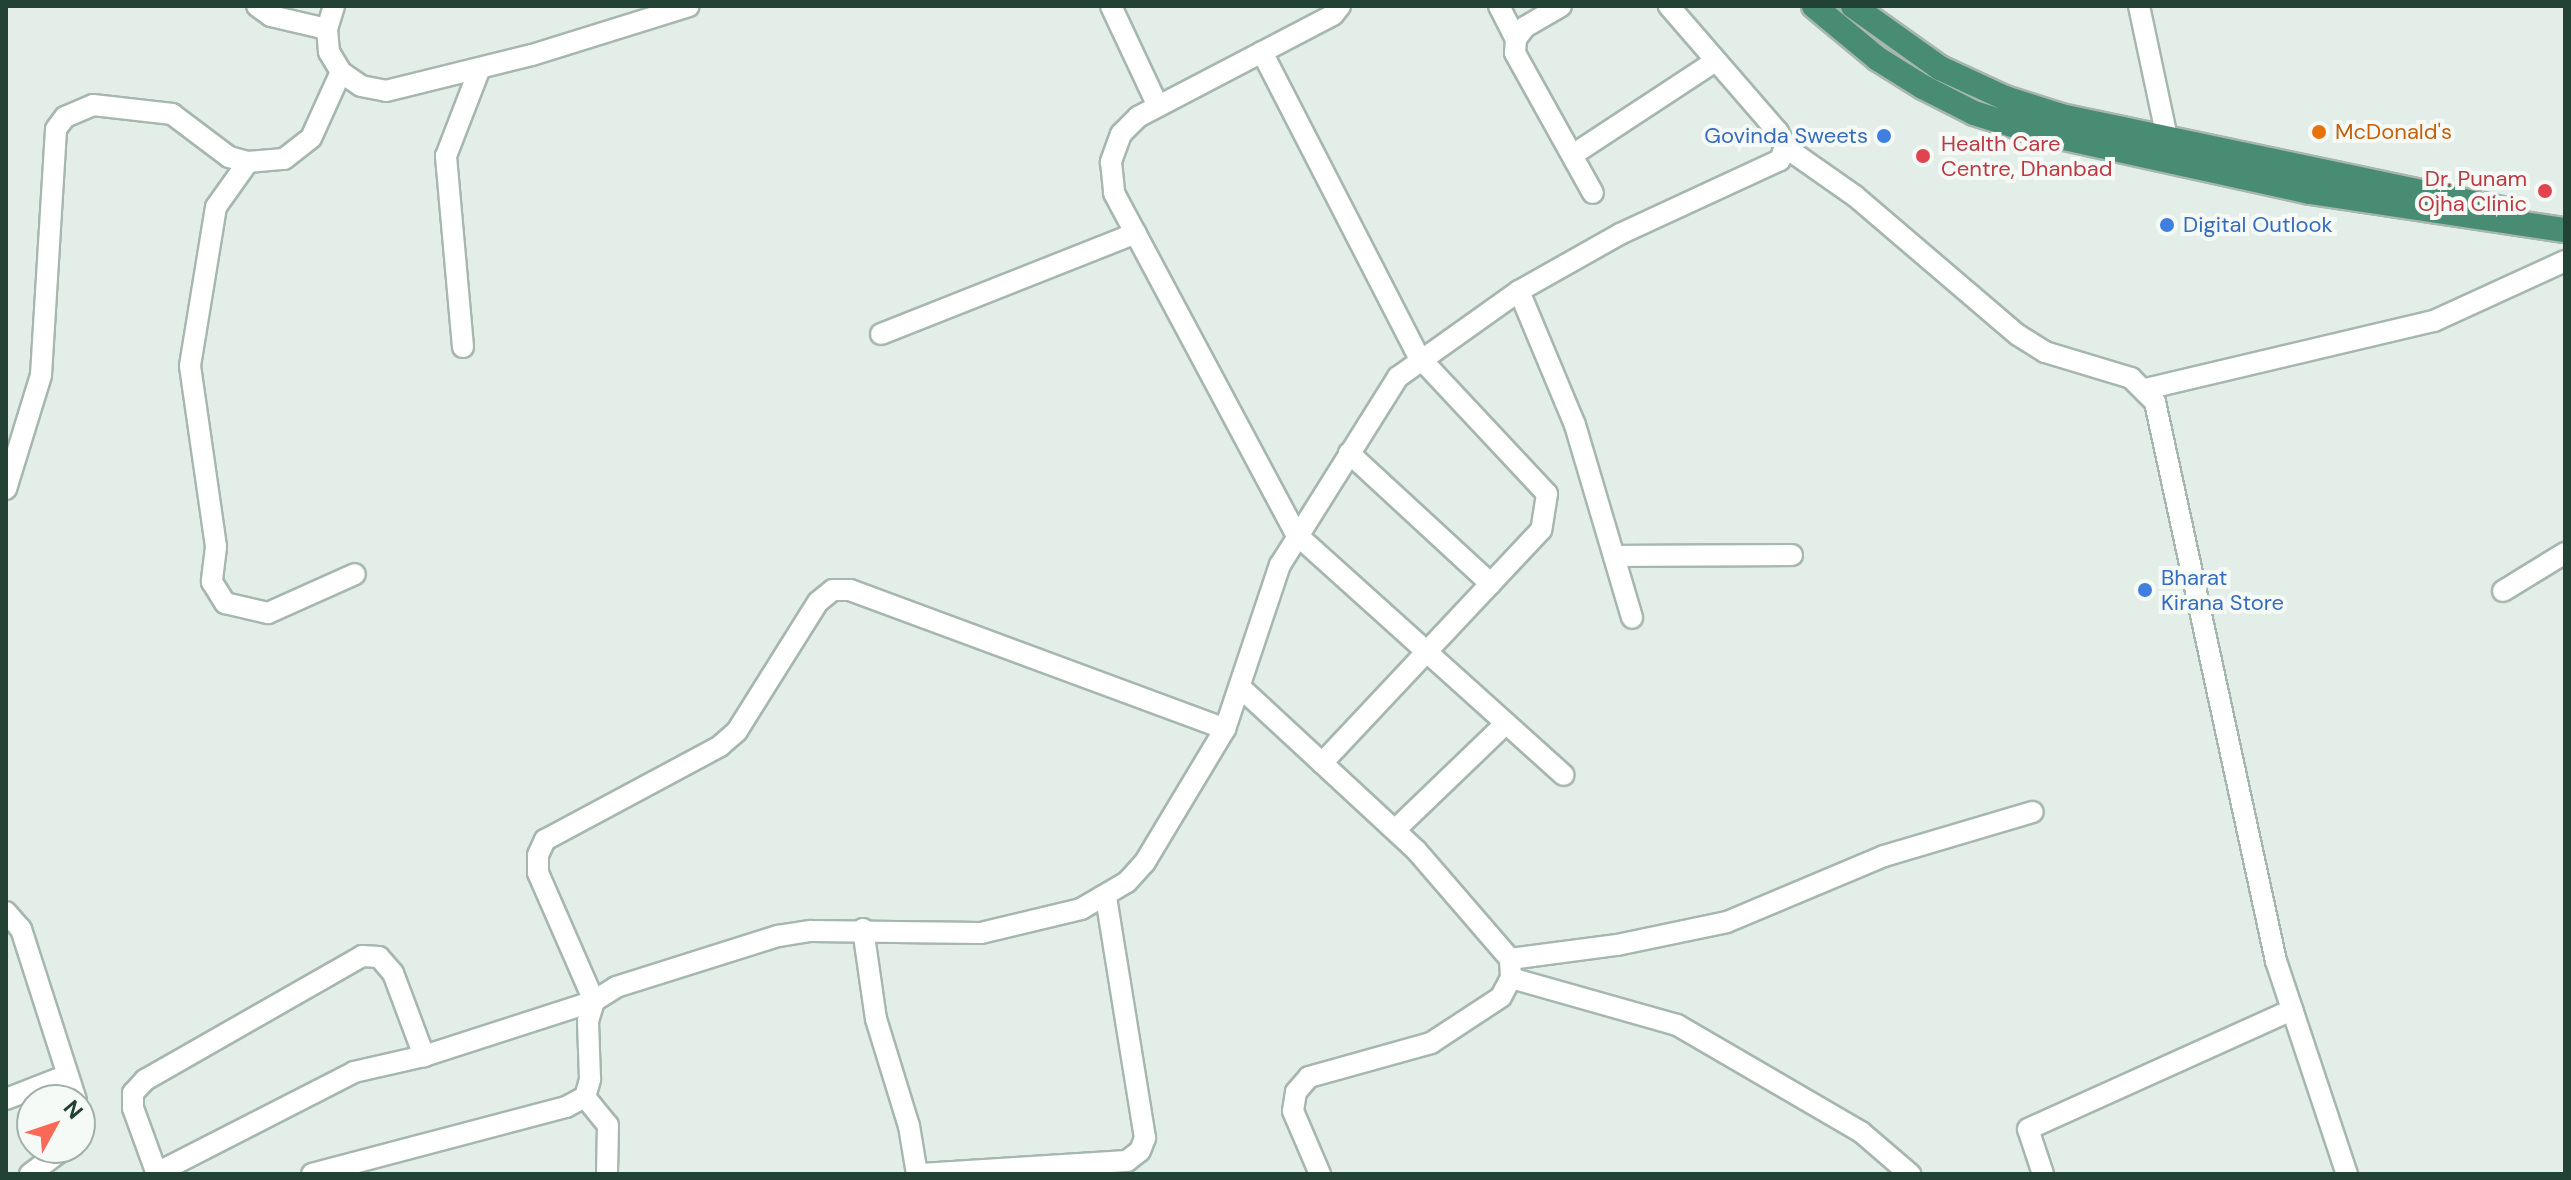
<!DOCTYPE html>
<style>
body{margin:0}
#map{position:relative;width:2571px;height:1180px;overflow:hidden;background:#e4eee8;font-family:"DM Sans",sans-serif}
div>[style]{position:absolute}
.roads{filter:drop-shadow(2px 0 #a6b7af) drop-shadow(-2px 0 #a6b7af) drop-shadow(0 2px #a6b7af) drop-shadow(0 -2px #a6b7af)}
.minor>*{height:20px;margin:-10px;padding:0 10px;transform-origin:10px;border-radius:10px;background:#fff}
.trunk>*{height:24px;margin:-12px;padding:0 12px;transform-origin:12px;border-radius:12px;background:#498c74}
.dots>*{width:22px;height:22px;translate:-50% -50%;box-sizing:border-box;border:4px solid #f5faf7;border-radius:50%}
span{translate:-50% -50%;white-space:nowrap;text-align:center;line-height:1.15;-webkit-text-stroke:8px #f5faf7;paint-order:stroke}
.food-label{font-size:22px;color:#c56008}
.left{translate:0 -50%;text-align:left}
.shop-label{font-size:22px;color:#366cbe}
.right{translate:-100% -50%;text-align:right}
.health-label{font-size:22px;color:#be3a42}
.frame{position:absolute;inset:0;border:8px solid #224235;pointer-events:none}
.north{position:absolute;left:16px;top:1084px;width:80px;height:80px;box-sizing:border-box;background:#f5faf7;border:2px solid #a1b0a9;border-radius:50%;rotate:50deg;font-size:22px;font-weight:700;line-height:32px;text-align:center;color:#224235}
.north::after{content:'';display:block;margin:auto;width:28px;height:36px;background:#fa6956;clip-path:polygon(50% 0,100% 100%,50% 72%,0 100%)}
</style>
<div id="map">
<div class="roads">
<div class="minor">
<i style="left:257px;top:6px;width:17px;rotate:36deg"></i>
<i style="left:271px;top:16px;width:57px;rotate:13.1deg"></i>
<i style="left:334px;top:6px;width:24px;rotate:107deg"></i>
<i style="left:327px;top:29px;width:23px;rotate:85deg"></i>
<i style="left:329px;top:52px;width:23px;rotate:59deg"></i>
<i style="left:341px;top:72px;width:24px;rotate:35deg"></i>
<i style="left:361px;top:86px;width:25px;rotate:11deg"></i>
<i style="left:386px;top:91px;width:150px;rotate:-13.9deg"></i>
<i style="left:532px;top:55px;width:164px;rotate:-17.3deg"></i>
<i style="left:1111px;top:6px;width:108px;rotate:64.9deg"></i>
<i style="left:1340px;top:6px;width:11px;rotate:128deg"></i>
<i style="left:1333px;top:15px;width:220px;rotate:152.4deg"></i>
<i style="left:1138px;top:117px;width:24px;rotate:135deg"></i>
<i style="left:1121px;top:134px;width:30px;rotate:110deg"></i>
<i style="left:1111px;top:162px;width:31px;rotate:84deg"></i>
<i style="left:1114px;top:193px;width:387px;rotate:61.9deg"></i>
<i style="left:1296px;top:534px;width:360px;rotate:42deg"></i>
<i style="left:1499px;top:6px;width:37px;rotate:63deg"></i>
<i style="left:1561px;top:6px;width:42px;rotate:149.7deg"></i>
<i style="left:1525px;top:27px;width:15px;rotate:127deg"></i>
<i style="left:1516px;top:39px;width:14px;rotate:94deg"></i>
<i style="left:1515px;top:53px;width:160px;rotate:60.9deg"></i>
<i style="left:2139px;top:6px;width:149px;rotate:78deg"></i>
<i style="left:1262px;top:52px;width:343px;rotate:62.8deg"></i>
<i style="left:1419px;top:357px;width:187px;rotate:46.9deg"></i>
<i style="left:1547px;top:494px;width:36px;rotate:99deg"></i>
<i style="left:1541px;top:530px;width:320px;rotate:133.2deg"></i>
<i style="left:1785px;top:147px;width:85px;rotate:35deg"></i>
<i style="left:1855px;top:196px;width:214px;rotate:40.5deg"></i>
<i style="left:2018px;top:335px;width:32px;rotate:32deg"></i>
<i style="left:2045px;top:352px;width:90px;rotate:16.8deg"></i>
<i style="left:2131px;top:378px;width:34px;rotate:45deg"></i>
<i style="left:2155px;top:402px;width:572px;rotate:77.79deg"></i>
<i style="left:2276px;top:961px;width:225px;rotate:71.6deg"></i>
<i style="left:1574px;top:154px;width:168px;rotate:-33.3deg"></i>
<i style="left:248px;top:162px;width:55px;rotate:125.4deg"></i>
<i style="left:216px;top:207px;width:161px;rotate:99.3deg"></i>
<i style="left:190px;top:366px;width:183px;rotate:81.8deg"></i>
<i style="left:216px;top:547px;width:35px;rotate:97deg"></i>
<i style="left:212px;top:582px;width:25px;rotate:58deg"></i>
<i style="left:225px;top:603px;width:44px;rotate:13.1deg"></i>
<i style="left:268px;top:613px;width:95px;rotate:-24.1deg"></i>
<i style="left:1519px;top:291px;width:145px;rotate:67.3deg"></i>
<i style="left:1575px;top:425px;width:201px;rotate:73.5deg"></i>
<i style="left:881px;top:334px;width:274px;rotate:-21.6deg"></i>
<i style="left:463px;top:347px;width:192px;rotate:-95.1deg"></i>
<i style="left:446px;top:156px;width:94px;rotate:-68.9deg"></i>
<i style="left:2146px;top:389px;width:296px;rotate:-13.3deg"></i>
<i style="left:2434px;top:321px;width:144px;rotate:-24.6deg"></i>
<i style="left:1349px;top:453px;width:193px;rotate:42.7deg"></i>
<i style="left:6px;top:489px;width:119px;rotate:-72.9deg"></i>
<i style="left:41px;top:375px;width:246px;rotate:-86.5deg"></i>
<i style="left:56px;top:129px;width:15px;rotate:-53deg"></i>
<i style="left:65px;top:117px;width:30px;rotate:-23deg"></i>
<i style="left:93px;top:105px;width:80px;rotate:6.5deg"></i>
<i style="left:172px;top:114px;width:71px;rotate:37deg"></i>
<i style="left:229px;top:157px;width:20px;rotate:15deg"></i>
<i style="left:248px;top:162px;width:36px;rotate:-5deg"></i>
<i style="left:284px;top:159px;width:34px;rotate:-38deg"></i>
<i style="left:311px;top:138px;width:72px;rotate:-65.6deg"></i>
<i style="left:1614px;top:556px;width:178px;rotate:-0.3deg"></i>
<i style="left:2503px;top:591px;width:73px;rotate:-31.5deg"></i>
<i style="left:1241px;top:688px;width:238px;rotate:42.8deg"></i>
<i style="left:1416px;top:850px;width:144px;rotate:49.2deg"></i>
<i style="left:1510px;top:959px;width:19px;rotate:87deg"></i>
<i style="left:1511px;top:978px;width:21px;rotate:118deg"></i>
<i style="left:1501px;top:997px;width:84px;rotate:146.7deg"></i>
<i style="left:1431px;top:1043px;width:127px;rotate:164.4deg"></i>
<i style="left:1309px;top:1077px;width:20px;rotate:131deg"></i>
<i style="left:1296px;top:1092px;width:19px;rotate:99deg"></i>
<i style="left:1293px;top:1111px;width:69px;rotate:66.8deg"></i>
<i style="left:1395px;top:830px;width:154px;rotate:-43.9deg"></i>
<i style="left:6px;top:912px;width:23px;rotate:49deg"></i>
<i style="left:21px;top:929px;width:180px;rotate:72.2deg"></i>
<i style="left:863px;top:929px;width:91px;rotate:81.8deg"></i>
<i style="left:876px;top:1019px;width:112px;rotate:72.9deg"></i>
<i style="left:909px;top:1126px;width:49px;rotate:80.5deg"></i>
<i style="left:1510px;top:959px;width:108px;rotate:-7.5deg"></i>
<i style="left:1617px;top:945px;width:112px;rotate:-11.8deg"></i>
<i style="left:1727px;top:922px;width:170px;rotate:-22.8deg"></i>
<i style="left:1884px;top:856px;width:155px;rotate:-16.5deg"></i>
<i style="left:1511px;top:978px;width:173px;rotate:15.8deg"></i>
<i style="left:1677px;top:1025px;width:213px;rotate:30.2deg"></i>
<i style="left:1861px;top:1132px;width:65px;rotate:40.6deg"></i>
<i style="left:585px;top:1097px;width:36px;rotate:51deg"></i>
<i style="left:608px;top:1125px;width:49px;rotate:91.2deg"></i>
<i style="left:6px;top:1099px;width:66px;rotate:-21.2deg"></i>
<i style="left:80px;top:1112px;width:18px;rotate:90deg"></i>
<i style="left:157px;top:1173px;width:221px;rotate:-27.1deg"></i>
<i style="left:354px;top:1072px;width:72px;rotate:-12.9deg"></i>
<i style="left:424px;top:1056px;width:179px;rotate:-17.9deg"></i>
<i style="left:594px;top:1001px;width:140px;rotate:-113.6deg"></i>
<i style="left:538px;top:873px;width:18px;rotate:-90deg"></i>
<i style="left:538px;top:855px;width:17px;rotate:-65deg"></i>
<i style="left:545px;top:840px;width:199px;rotate:-28.2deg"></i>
<i style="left:720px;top:746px;width:23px;rotate:-41deg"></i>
<i style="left:737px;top:731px;width:152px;rotate:-57.9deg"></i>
<i style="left:818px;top:602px;width:19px;rotate:-39deg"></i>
<i style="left:833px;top:590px;width:17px"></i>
<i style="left:850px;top:590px;width:400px;rotate:20.3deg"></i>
<i style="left:30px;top:1174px;width:44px;rotate:-36.6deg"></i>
<i style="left:157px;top:1174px;width:70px;rotate:-110deg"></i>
<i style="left:133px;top:1108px;width:15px;rotate:-90deg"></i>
<i style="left:133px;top:1093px;width:18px;rotate:-47deg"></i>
<i style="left:145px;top:1080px;width:250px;rotate:-29.7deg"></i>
<i style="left:362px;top:956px;width:17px;rotate:3deg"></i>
<i style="left:379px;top:957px;width:21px;rotate:49deg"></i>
<i style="left:393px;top:973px;width:89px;rotate:69.5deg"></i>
<i style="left:312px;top:1174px;width:263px;rotate:-14.8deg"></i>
<i style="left:566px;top:1107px;width:21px;rotate:-28deg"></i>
<i style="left:585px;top:1097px;width:19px;rotate:-74deg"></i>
<i style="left:590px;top:1079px;width:58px;rotate:-92deg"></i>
<i style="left:588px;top:1021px;width:21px;rotate:-73deg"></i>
<i style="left:594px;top:1001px;width:26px;rotate:-32deg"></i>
<i style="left:616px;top:987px;width:170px;rotate:-17.5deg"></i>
<i style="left:778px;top:936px;width:33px;rotate:-9deg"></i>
<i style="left:811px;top:931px;width:170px;rotate:0.7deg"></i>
<i style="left:981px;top:933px;width:103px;rotate:-13.5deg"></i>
<i style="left:1081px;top:909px;width:53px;rotate:-30.4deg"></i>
<i style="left:1127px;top:882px;width:27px;rotate:-48deg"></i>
<i style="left:1145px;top:862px;width:155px;rotate:-59deg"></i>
<i style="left:1225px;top:729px;width:173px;rotate:-71.5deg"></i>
<i style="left:1280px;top:565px;width:222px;rotate:-57.9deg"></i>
<i style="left:1398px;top:377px;width:148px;rotate:-35.4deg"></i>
<i style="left:1519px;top:291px;width:116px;rotate:-29.4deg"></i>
<i style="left:1620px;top:234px;width:176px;rotate:-24.8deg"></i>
<i style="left:1780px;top:160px;width:14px;rotate:-69deg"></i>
<i style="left:1785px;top:147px;width:17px;rotate:-115deg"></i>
<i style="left:1778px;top:132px;width:167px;rotate:-130.9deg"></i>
<i style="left:921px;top:1174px;width:206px;rotate:-3.6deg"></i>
<i style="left:1127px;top:1161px;width:16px;rotate:-38deg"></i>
<i style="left:1140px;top:1151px;width:14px;rotate:-69deg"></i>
<i style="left:1145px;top:1138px;width:243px;rotate:-99.2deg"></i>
<i style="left:2043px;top:1174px;width:47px;rotate:-108.4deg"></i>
<i style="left:2028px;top:1129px;width:290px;rotate:-24.3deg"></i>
</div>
<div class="trunk">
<i style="left:1814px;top:6px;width:83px;rotate:39.6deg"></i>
<i style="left:1878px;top:59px;width:53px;rotate:31.9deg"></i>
<i style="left:1923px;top:87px;width:57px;rotate:27deg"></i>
<i style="left:1974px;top:113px;width:57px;rotate:17.5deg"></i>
<i style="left:2028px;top:130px;width:289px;rotate:12.4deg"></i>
<i style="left:2310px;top:192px;width:258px;rotate:8.5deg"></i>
<i style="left:1853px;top:6px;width:107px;rotate:35.5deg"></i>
<i style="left:1940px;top:68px;width:72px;rotate:24.8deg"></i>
<i style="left:2005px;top:98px;width:59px;rotate:17.8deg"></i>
<i style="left:2061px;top:116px;width:452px;rotate:11.9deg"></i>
</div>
</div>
<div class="dots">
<i style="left:2319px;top:132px;background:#e8710a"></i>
<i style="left:1884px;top:136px;background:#3f7fe0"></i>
<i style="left:1923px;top:156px;background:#e0444e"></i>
<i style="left:2545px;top:191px;background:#e0444e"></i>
<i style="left:2167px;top:225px;background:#3f7fe0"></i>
<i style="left:2145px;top:590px;background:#3f7fe0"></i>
</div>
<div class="food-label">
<span class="left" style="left:2335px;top:132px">McDonald's</span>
</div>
<div class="shop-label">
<span class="right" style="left:1868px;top:136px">Govinda Sweets</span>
<span class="left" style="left:2183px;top:225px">Digital Outlook</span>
<span class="left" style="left:2161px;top:590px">Bharat<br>Kirana Store</span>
</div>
<div class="health-label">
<span class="left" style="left:1941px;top:156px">Health Care<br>Centre, Dhanbad</span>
<span class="right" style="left:2527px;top:191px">Dr. Punam<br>Ojha Clinic</span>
</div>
<div class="frame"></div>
<div class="north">N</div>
</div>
